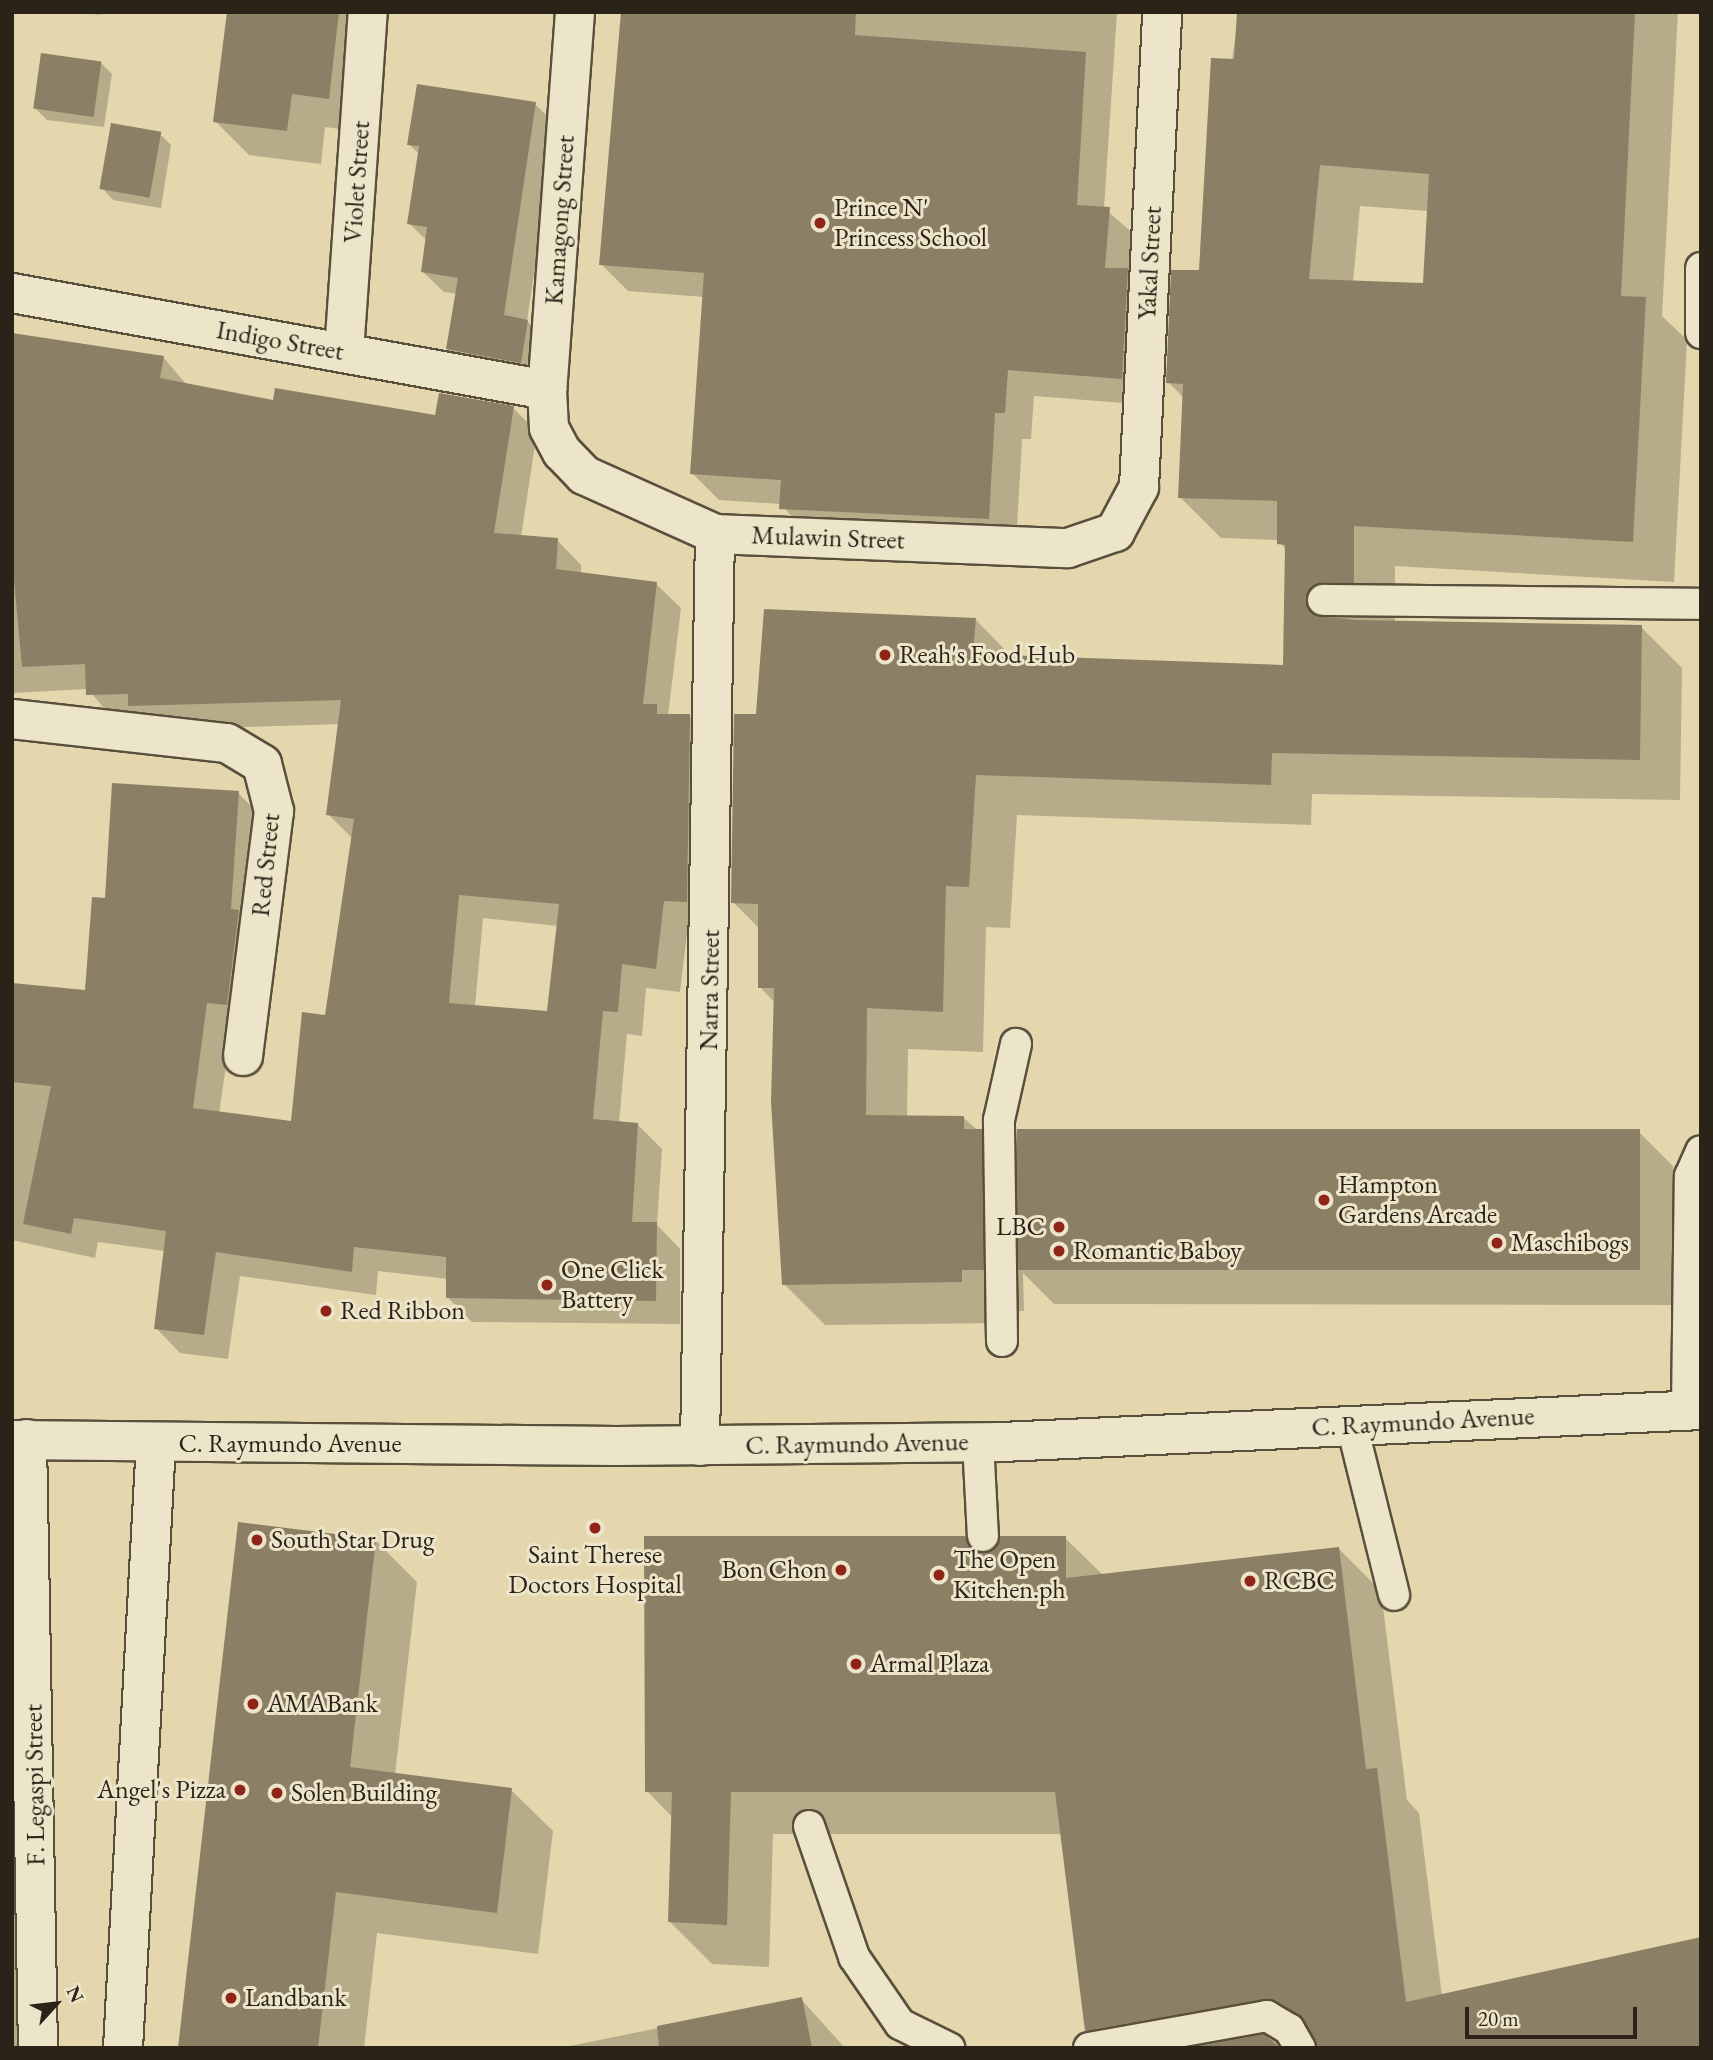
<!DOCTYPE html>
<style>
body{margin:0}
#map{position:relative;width:1713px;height:2060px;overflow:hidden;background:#e4d7ad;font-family:"EB Garamond",serif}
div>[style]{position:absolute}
.shadow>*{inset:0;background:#0003}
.building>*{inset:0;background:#8b8065;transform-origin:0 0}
.roads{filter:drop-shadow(2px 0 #594f3d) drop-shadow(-2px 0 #594f3d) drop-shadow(0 2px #594f3d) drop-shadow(0 -2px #594f3d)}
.service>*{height:30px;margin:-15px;padding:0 15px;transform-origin:15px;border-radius:15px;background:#ede5ca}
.minor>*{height:38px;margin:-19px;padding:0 19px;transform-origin:19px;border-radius:19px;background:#ede5ca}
.secondary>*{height:38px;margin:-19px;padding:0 19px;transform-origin:19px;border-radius:19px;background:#ede5ca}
.dots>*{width:19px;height:19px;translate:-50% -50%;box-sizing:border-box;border:4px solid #ede5ca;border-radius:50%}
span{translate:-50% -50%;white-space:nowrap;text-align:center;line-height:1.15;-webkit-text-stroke:6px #ede5ca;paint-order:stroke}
.street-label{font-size:26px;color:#2b2218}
.poi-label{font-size:26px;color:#2b2218}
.left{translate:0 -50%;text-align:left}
.right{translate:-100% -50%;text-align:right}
.frame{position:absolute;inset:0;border:14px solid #2b2218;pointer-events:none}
.north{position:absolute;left:21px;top:1969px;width:70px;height:70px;-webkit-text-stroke:5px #ede5ca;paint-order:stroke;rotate:63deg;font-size:19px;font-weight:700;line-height:28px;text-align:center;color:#2b2218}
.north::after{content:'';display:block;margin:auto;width:24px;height:32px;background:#2b2218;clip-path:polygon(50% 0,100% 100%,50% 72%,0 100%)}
.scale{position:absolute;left:1465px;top:2007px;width:172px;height:32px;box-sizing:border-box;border:4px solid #2b2218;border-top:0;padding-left:9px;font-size:21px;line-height:24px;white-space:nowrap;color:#2b2218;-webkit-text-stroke:5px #ede5ca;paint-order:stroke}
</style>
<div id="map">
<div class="shadow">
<i style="clip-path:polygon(80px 12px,100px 12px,100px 15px)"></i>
<i style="clip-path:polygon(229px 12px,377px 12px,362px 132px,325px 127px,321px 164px,249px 155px,215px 121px)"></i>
<i style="clip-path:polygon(622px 12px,1117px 12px,1104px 208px,1136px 236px,1149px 405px,1034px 396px,1031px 439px,1022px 439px,1016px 545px,808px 535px,781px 504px,719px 500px,692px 473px,704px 297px,628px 291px,601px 264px)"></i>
<i style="clip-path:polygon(evenodd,1239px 12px,1678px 12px,1662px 316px,1687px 340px,1674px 582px,1395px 566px,1395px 623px,1641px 627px,1682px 668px,1680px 800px,1312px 794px,1311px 825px,1017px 815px,1010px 928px,986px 927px,983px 1052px,908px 1049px,907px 1117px,963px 1117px,1019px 1169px,1639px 1132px,1673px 1166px,1673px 1305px,1054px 1304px,1023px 1273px,1024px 1311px,1003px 1311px,1003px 1323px,825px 1325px,784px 1284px,775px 1003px,760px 987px,760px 929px,733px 902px,758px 716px,976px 620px,1012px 657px,1285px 666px,1286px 551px,1279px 540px,1221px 538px,1180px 497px,1184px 398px,1168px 382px,1201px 272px,1239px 12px,1360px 206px,1428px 211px,1425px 285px,1353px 283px,1360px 206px)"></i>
<i style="clip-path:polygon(100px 62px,112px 74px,104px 127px,47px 120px,36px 109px)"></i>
<i style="clip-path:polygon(535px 104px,556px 125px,527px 321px,548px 343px,541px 383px,469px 370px,448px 349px,457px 294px,444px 292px,422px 271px,427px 241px,409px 223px,419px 154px,409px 144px)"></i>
<i style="clip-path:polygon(160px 134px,171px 145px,161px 208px,113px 200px,102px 188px)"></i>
<i style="clip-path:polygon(evenodd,12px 334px,163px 357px,187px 385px,275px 402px,437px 417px,513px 408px,537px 432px,521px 537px,557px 540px,581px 565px,581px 574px,656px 584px,681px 608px,668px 716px,689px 716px,714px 740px,711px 925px,688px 925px,680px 992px,646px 988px,642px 1036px,627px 1034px,619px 1123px,637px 1124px,662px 1149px,657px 1225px,680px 1249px,680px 1324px,472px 1322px,448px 1298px,448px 1279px,378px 1271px,376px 1295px,240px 1276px,228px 1359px,180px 1353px,156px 1328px,165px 1251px,98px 1242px,95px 1258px,12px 1240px,12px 984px,86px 992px,107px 900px,238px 793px,262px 817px,219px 1114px,293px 1123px,326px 1017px,353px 839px,328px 814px,340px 724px,154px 730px,113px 719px,88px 689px,12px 693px,12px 334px,483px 918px,558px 926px,549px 1013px,475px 1007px,483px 918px)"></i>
<i style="clip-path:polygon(1065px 1538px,1103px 1575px,1338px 1548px,1381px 1591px,1407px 1800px,1419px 1813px,1442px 1996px,1317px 2045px,1104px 2048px,1086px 2030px,1062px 1834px,773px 1834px,769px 1967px,712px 1964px,669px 1921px,673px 1818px,647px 1791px,983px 1556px)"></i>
<i style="clip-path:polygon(375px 1540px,417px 1582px,395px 1775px,511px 1790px,553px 1831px,538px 1954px,377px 1933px,364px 2048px,180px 2048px)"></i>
<i style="clip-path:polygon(12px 1637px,23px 2048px,12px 2048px)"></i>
<i style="clip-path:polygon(801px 1999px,845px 2048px,560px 2048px)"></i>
</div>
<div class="building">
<i style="clip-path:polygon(227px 12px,339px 12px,329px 99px,292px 94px,287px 131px,213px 122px)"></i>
<i style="clip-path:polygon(621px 12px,856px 12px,855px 35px,1086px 52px,1077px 205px,1110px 207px,1105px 268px,1128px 268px,1122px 379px,1008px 370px,1005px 413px,995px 413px,989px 519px,779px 509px,781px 480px,690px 474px,704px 273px,599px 265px)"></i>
<i style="clip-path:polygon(evenodd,1237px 12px,1635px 12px,1621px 296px,1646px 297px,1633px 542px,1354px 526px,1354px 583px,1315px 584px,1306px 600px,1315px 615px,1355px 620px,1642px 625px,1640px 760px,1272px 753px,1271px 785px,976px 775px,969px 887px,946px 886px,943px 1012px,867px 1008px,866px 1115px,964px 1116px,964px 1129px,982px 1129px,984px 1270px,962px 1270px,962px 1282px,782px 1285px,771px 1102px,774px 988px,758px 988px,758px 904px,731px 903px,734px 714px,756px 714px,764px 609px,976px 618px,973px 654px,1283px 665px,1285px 545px,1277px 544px,1277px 501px,1178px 498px,1183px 384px,1166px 383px,1171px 270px,1199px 270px,1211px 58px,1234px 59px,1237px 12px,1320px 165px,1429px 174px,1423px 283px,1309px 279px,1320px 165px)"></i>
<i style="left:41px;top:53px;width:61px;height:56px;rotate:8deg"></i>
<i style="clip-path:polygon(417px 84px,536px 102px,504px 315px,528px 320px,521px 363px,446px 349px,458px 278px,421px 272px,427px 227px,407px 224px,419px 146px,407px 145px)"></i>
<i style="left:111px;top:123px;width:51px;height:67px;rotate:10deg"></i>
<i style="clip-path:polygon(evenodd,12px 333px,164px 356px,160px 378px,273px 400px,275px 388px,435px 415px,439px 393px,514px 406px,494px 533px,558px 538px,556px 569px,657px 582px,643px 704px,657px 704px,657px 714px,690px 714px,687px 902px,664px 901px,656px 969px,622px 964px,618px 1012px,603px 1011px,593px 1119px,638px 1123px,632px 1222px,657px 1222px,656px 1301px,446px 1298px,446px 1257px,354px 1247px,352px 1272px,216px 1252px,204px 1335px,154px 1329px,166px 1231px,74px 1218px,71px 1234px,23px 1224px,51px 1086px,12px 1082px,12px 983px,85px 990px,92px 897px,105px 898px,112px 783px,239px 791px,231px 909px,239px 910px,227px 1005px,207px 1003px,193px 1108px,291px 1121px,302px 1012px,325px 1015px,354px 819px,326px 815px,341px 700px,128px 706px,128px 694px,86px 695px,85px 664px,22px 667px,12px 558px,12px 333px,459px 895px,559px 904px,547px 1011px,449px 1003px,459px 895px)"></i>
<i style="left:1017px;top:1129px;width:623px;height:141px"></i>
<i style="clip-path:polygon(238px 1522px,376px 1539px,350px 1767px,512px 1788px,497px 1913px,336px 1892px,318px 2048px,178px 2048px)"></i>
<i style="clip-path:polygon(644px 1536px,965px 1536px,983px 1553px,1000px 1536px,1066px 1536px,1066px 1578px,1339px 1547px,1366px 1769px,1377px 1768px,1406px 2002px,1701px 1937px,1701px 2048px,1317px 2048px,1298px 2014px,1265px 1999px,1085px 2031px,1055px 1792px,731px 1792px,727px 1925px,668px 1922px,672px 1792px,645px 1792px)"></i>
<i style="clip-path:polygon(802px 1997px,812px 2048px,659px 2048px,657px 2026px)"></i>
<i style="clip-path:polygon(1264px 2034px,1280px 2048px,1189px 2048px)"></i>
</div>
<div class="roads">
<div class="service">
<i style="left:1701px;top:268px;width:65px;rotate:90deg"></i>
<i style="left:1323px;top:600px;width:378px;rotate:0.6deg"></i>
<i style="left:1002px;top:1341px;width:221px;rotate:-90.8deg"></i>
<i style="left:999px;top:1120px;width:78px;rotate:-77.4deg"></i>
<i style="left:1687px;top:1410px;width:234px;rotate:-89.3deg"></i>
<i style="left:1690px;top:1176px;width:27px;rotate:-66deg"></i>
<i style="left:1352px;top:1426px;width:174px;rotate:76deg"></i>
<i style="left:978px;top:1442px;width:94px;rotate:87deg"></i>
<i style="left:809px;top:1826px;width:139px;rotate:71deg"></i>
<i style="left:854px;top:1957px;width:81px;rotate:55.5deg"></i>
<i style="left:900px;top:2024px;width:55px;rotate:26.1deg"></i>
<i style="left:1089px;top:2048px;width:181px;rotate:-10.2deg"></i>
<i style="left:1267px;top:2016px;width:26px;rotate:31deg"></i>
<i style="left:1289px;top:2029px;width:22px;rotate:60deg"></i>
</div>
<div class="minor">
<i style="left:575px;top:12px;width:379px;rotate:94.2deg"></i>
<i style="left:547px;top:390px;width:38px;rotate:87deg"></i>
<i style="left:549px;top:428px;width:27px;rotate:62deg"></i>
<i style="left:562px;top:452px;width:32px;rotate:46deg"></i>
<i style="left:584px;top:475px;width:144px;rotate:24.2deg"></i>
<i style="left:715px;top:534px;width:353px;rotate:2.3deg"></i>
<i style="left:1068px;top:548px;width:50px;rotate:-18.8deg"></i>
<i style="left:1115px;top:532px;width:51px;rotate:-61.9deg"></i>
<i style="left:1139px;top:487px;width:476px;rotate:-87.2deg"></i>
<i style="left:12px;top:293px;width:544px;rotate:10.28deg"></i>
<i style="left:344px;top:352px;width:341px;rotate:-86deg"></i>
<i style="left:12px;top:719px;width:216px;rotate:6.4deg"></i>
<i style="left:227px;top:743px;width:41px;rotate:31deg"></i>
<i style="left:262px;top:764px;width:49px;rotate:75.7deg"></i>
<i style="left:274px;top:811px;width:247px;rotate:97.2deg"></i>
<i style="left:700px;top:1446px;width:912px;rotate:-89.06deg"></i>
</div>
<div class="secondary">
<i style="left:27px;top:1439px;width:609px;rotate:88.97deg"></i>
<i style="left:12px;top:1440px;width:605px;rotate:0.57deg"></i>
<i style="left:617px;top:1446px;width:385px;rotate:-0.6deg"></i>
<i style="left:1002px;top:1442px;width:700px;rotate:-2.62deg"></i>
<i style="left:123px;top:2048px;width:606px;rotate:-86.88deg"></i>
</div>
</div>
<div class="dots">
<i style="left:820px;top:223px;background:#8f2418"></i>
<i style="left:885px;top:655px;background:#8f2418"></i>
<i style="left:1324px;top:1200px;background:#8f2418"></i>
<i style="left:1059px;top:1227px;background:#8f2418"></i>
<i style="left:1497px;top:1243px;background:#8f2418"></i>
<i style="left:1059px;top:1251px;background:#8f2418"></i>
<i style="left:547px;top:1285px;background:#8f2418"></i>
<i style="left:326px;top:1311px;background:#8f2418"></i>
<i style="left:595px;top:1528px;background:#8f2418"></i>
<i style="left:257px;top:1540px;background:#8f2418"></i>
<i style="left:841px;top:1570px;background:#8f2418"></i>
<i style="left:939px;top:1575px;background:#8f2418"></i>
<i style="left:1250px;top:1581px;background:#8f2418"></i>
<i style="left:856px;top:1664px;background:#8f2418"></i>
<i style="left:253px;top:1704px;background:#8f2418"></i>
<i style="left:240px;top:1790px;background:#8f2418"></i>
<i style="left:277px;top:1793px;background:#8f2418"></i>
<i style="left:231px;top:1998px;background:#8f2418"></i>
</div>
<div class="street-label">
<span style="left:357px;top:182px;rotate:-86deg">Violet Street</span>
<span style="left:560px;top:220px;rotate:-86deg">Kamagong Street</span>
<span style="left:1150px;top:263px;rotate:-87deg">Yakal Street</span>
<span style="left:280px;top:341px;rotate:10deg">Indigo Street</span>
<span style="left:828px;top:538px;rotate:2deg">Mulawin Street</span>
<span style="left:266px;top:865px;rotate:-84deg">Red Street</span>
<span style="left:710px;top:990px;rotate:-89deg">Narra Street</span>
<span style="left:1423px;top:1422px;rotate:-3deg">C. Raymundo Avenue</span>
<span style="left:290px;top:1444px">C. Raymundo Avenue</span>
<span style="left:857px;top:1444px;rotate:-1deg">C. Raymundo Avenue</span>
<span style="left:35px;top:1785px;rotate:-91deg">F. Legaspi Street</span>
</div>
<div class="poi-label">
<span class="left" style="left:834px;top:223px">Prince N'<br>Princess School</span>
<span class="left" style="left:899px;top:655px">Reah's Food Hub</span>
<span class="left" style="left:1338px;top:1200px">Hampton<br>Gardens Arcade</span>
<span class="right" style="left:1045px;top:1227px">LBC</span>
<span class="left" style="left:1511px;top:1243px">Maschibogs</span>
<span class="left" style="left:1073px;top:1251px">Romantic Baboy</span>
<span class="left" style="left:561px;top:1285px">One Click<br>Battery</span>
<span class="left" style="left:340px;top:1311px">Red Ribbon</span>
<span class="left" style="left:271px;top:1540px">South Star Drug</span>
<span style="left:595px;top:1570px">Saint Therese<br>Doctors Hospital</span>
<span class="left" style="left:953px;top:1575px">The Open<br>Kitchen.ph</span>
<span class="right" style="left:827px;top:1570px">Bon Chon</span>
<span class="left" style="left:1264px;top:1581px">RCBC</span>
<span class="left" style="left:870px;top:1664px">Armal Plaza</span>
<span class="left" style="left:267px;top:1704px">AMABank</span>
<span class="right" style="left:226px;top:1790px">Angel's Pizza</span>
<span class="left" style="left:291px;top:1793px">Solen Building</span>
<span class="left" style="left:245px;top:1998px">Landbank</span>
</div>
<div class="frame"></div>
<div class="north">N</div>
<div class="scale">20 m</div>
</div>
